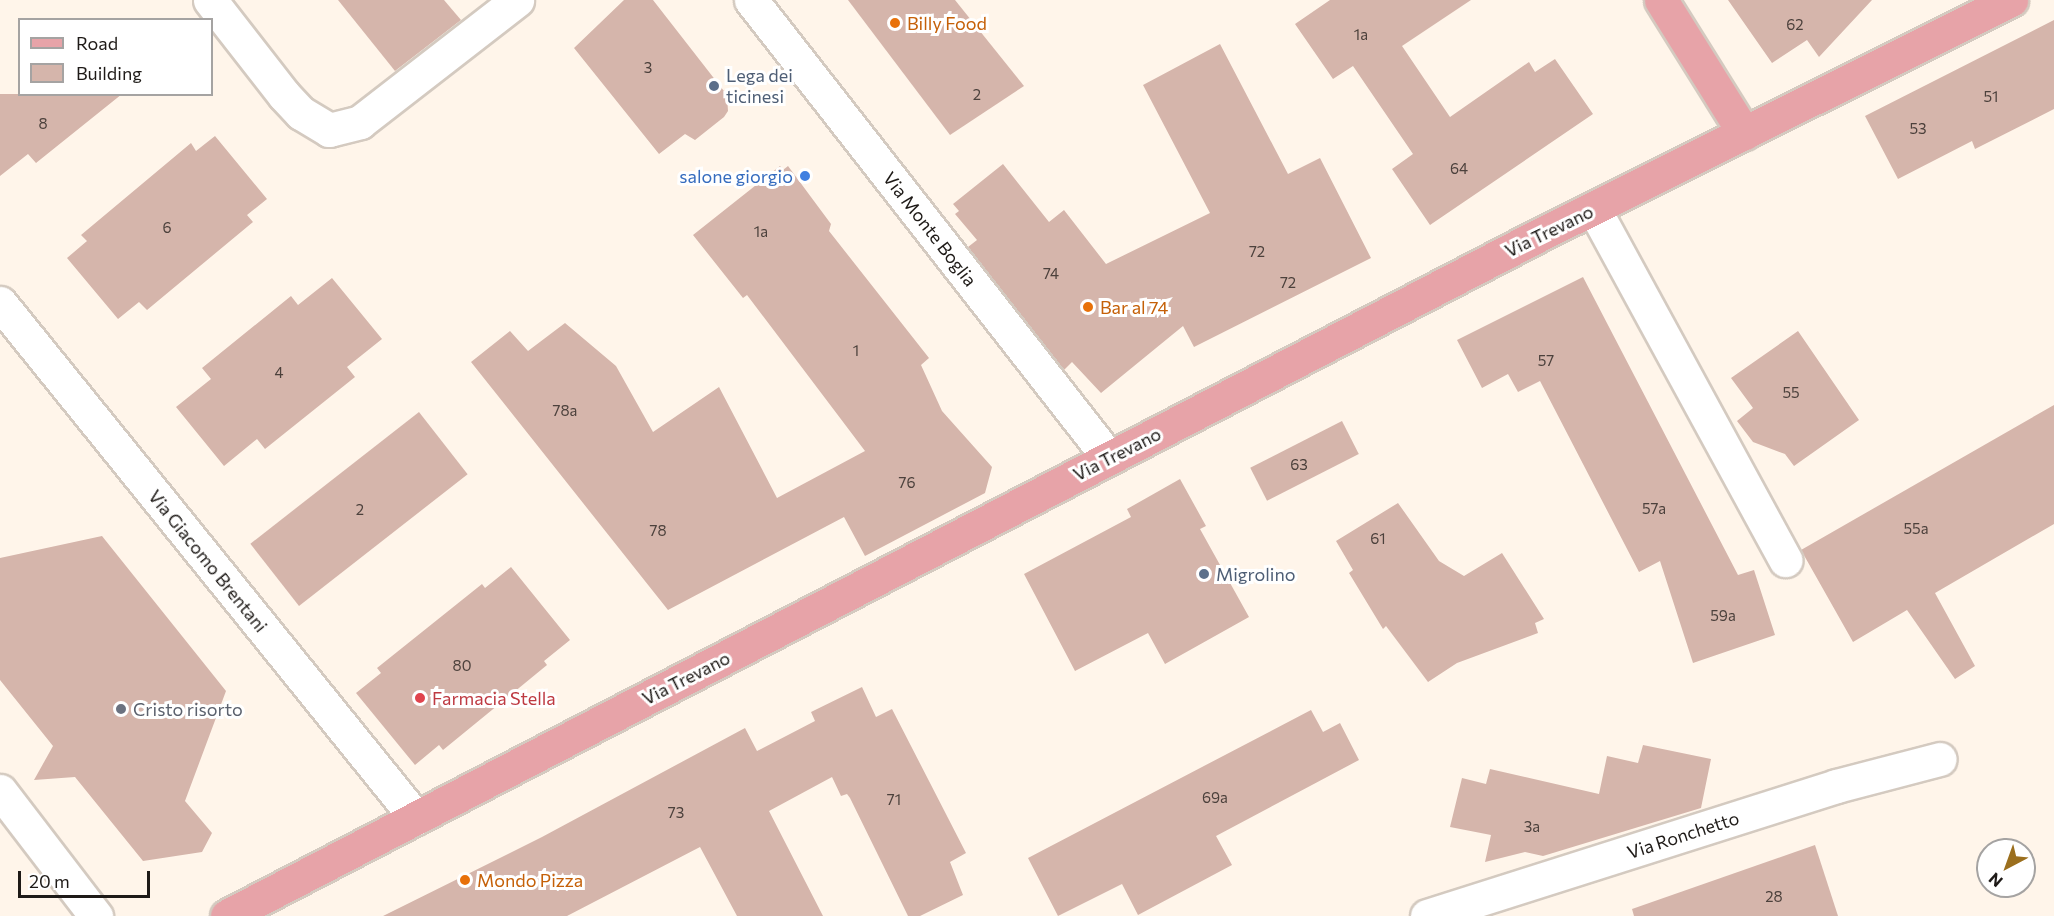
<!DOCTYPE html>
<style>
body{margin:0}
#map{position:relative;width:2054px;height:916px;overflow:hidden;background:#fff5ea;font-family:Commissioner,sans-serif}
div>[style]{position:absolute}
.building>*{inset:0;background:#d5b5ab;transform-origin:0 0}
.roads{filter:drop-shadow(2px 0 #d4cac0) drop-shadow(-2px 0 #d4cac0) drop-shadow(0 2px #d4cac0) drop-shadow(0 -2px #d4cac0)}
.minor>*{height:33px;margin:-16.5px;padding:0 16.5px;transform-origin:16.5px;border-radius:16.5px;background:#fff}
.major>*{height:33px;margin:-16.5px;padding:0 16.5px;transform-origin:16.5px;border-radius:16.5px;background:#e7a3a8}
.dots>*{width:16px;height:16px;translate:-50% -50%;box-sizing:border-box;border:3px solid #fff;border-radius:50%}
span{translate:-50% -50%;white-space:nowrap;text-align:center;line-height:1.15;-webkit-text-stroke:6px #fff;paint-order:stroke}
.number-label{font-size:15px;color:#4c413c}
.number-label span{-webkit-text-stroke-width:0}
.food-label{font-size:18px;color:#c56008}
.left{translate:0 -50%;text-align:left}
.service-label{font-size:18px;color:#4e5e75}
.shop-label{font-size:18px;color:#366cbe}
.right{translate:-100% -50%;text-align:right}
.street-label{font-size:18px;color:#1e1a17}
.health-label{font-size:18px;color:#be3a42}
.worship-label{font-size:18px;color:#5b616d}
.legend{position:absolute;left:18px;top:18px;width:195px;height:78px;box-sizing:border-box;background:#fff;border:2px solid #a5a3a2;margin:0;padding:8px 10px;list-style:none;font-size:18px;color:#1e1a17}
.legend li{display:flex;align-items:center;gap:12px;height:30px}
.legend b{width:30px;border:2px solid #a5a3a2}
.north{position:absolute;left:1976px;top:838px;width:60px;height:60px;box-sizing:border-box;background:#fff;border:2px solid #a5a3a2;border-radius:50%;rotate:221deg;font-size:16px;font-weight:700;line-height:24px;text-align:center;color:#1e1a17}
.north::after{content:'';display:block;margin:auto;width:21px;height:27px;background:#9b6f1e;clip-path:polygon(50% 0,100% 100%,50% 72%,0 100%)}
.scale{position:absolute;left:18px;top:871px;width:132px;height:27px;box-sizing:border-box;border:3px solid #1e1a17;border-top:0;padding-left:8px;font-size:18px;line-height:21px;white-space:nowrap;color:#1e1a17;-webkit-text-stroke:4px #fff;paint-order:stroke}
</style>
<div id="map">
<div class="building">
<i style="clip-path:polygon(338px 0,444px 0,461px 20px,395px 71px)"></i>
<i style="clip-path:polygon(624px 0,653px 0,727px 95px,728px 111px,724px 117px,695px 140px,685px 134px,659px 154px,574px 48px)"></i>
<i style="clip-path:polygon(848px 0,955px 0,1024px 86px,950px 135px)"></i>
<i style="clip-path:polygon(1330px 0,1471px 0,1402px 46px,1450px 117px,1529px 62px,1535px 72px,1555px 59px,1593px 114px,1430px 225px,1392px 169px,1413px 154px,1353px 66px,1333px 79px,1295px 24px)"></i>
<i style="clip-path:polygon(1728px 0,1872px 0,1819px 57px,1807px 40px,1772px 63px)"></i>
<i style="clip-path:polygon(2054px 20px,2054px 109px,1975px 149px,1972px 141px,1898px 179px,1865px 116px)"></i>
<i style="clip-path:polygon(1220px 44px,1288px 174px,1320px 158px,1371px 258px,1194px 347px,1183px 326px,1101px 393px,1072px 362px,1064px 370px,968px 247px,977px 240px,955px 214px,959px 211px,953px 204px,1003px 164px,1049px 222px,1064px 210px,1106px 264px,1210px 213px,1143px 85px)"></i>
<i style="clip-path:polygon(0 94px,122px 94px,36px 163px,28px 154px,0 176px)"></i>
<i style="clip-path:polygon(215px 136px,267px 199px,247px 215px,253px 222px,147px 310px,139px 302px,118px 319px,67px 258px,87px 241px,81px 235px,191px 143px,196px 151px)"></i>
<i style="clip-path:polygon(780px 166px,783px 170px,788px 166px,831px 224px,829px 231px,929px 358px,921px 365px,942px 411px,992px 467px,985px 493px,865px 556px,844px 517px,668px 610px,471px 362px,510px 331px,528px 351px,565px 323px,616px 366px,653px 432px,719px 387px,777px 498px,865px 451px,747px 295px,743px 298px,693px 235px)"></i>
<i style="clip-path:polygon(1583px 277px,1738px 575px,1754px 570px,1775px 635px,1693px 663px,1660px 561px,1639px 572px,1540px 381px,1518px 392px,1508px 374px,1482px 388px,1457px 340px)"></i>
<i style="clip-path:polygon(332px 278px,382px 339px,347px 367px,355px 377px,265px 449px,257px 439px,224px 466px,176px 407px,211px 379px,202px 368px,291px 296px,298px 305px)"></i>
<i style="clip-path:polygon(1798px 331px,1859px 420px,1794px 466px,1785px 454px,1753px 442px,1737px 421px,1753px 408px,1731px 378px)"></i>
<i style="clip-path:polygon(2054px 405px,2054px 524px,1935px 593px,1975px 666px,1955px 679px,1907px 610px,1853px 642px,1801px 550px)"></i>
<i style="left:419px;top:412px;width:79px;height:214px;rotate:52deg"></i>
<i style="left:1342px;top:421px;width:37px;height:103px;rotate:63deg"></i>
<i style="clip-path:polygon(1180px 479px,1206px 526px,1200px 529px,1249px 617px,1165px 664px,1148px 633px,1075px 671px,1024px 574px,1131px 517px,1127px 509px)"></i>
<i style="clip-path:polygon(1398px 503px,1439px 561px,1464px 576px,1502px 553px,1544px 619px,1535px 623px,1538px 633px,1457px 663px,1428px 682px,1386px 626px,1383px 629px,1349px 573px,1353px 570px,1336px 541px)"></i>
<i style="clip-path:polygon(102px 536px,226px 691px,185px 801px,212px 833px,202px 852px,143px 861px,75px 777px,34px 780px,53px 746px,0 680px,0 558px)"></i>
<i style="clip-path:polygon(511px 567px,570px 640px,544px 661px,547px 665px,443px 750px,439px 745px,415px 765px,356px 693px,381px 673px,377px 668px,482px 584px,485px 588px)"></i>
<i style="clip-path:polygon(862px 687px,876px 717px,892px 709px,966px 853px,950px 862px,963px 895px,920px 916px,908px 916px,850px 798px,847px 794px,841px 796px,832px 777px,769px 811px,823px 916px,737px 916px,700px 847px,567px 916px,383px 916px,542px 837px,745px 728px,757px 751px,815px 721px,811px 712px)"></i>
<i style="clip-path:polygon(1311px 710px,1323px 732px,1340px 723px,1359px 760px,1216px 836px,1232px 865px,1138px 915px,1122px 884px,1058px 916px,1028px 858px)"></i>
<i style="clip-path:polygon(1643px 745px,1711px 759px,1701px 808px,1543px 856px,1525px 852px,1485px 862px,1491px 835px,1450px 827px,1462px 778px,1486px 784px,1490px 769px,1599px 794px,1607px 756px,1638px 763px)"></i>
<i style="clip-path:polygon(1815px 845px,1838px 916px,1634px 916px,1632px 909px)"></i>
</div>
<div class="roads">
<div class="minor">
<i style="left:210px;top:0;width:120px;rotate:52.1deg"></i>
<i style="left:284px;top:95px;width:25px;rotate:47deg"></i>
<i style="left:301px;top:113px;width:33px;rotate:31deg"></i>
<i style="left:329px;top:130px;width:32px;rotate:-14deg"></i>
<i style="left:360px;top:122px;width:199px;rotate:-37.8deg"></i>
<i style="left:751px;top:0;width:581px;rotate:51.99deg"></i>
<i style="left:1594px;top:209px;width:400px;rotate:61.4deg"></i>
<i style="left:0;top:303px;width:662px;rotate:51.07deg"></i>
<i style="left:0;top:791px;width:158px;rotate:52.5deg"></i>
<i style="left:1427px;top:916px;width:429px;rotate:-17.6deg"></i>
<i style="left:1836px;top:786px;width:107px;rotate:-14.6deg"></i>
</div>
<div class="major">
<i style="left:1661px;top:0;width:157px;rotate:58deg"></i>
<i style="left:227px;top:916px;width:1474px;rotate:-27.43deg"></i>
<i style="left:1535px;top:237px;width:532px;rotate:-26.47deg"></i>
</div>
</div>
<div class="dots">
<i style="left:895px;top:23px;background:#e8710a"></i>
<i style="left:714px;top:86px;background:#5c6f8a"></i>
<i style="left:805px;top:176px;background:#3f7fe0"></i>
<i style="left:1088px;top:307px;background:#e8710a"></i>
<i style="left:1204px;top:574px;background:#5c6f8a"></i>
<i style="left:420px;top:698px;background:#e0444e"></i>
<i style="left:121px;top:709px;background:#6b7280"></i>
<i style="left:465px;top:880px;background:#e8710a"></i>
</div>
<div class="number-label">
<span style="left:1795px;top:25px">62</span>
<span style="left:1361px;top:35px">1a</span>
<span style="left:648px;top:68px">3</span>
<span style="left:977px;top:95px">2</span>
<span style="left:1991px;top:97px">51</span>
<span style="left:43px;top:124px">8</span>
<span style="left:1918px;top:129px">53</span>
<span style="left:1459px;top:169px">64</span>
<span style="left:167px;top:228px">6</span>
<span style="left:761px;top:232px">1a</span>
<span style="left:1257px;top:252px">72</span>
<span style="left:1051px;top:274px">74</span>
<span style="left:1288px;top:283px">72</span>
<span style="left:856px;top:351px">1</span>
<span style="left:1546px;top:361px">57</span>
<span style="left:279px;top:373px">4</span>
<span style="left:1791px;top:393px">55</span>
<span style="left:565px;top:411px">78a</span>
<span style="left:1299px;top:465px">63</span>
<span style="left:907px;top:483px">76</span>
<span style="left:1654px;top:509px">57a</span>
<span style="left:360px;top:510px">2</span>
<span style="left:1916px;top:529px">55a</span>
<span style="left:658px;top:531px">78</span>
<span style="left:1378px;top:539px">61</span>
<span style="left:1723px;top:616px">59a</span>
<span style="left:462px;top:666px">80</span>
<span style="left:1215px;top:798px">69a</span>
<span style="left:894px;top:800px">71</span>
<span style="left:676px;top:813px">73</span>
<span style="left:1532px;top:827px">3a</span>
<span style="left:1774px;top:897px">28</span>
</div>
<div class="food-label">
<span class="left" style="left:907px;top:23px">Billy Food</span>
<span class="left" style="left:1100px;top:307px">Bar al 74</span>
<span class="left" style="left:477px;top:880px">Mondo Pizza</span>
</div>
<div class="service-label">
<span class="left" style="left:726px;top:86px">Lega dei<br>ticinesi</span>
<span class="left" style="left:1216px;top:574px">Migrolino</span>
</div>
<div class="shop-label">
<span class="right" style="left:793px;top:176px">salone giorgio</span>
</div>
<div class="street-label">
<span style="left:930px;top:229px;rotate:52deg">Via Monte Boglia</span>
<span style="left:1549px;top:231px;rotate:-26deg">Via Trevano</span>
<span style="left:1117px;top:454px;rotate:-27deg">Via Trevano</span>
<span style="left:208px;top:561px;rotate:51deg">Via Giacomo Brentani</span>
<span style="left:686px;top:678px;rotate:-27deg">Via Trevano</span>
<span style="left:1683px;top:835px;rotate:-18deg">Via Ronchetto</span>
</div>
<div class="health-label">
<span class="left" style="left:432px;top:698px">Farmacia Stella</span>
</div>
<div class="worship-label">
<span class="left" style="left:133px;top:709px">Cristo risorto</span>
</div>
<ul class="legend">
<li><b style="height:8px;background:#e7a3a8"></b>Road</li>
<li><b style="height:16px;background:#d5b5ab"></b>Building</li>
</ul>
<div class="north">N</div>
<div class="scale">20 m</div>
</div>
